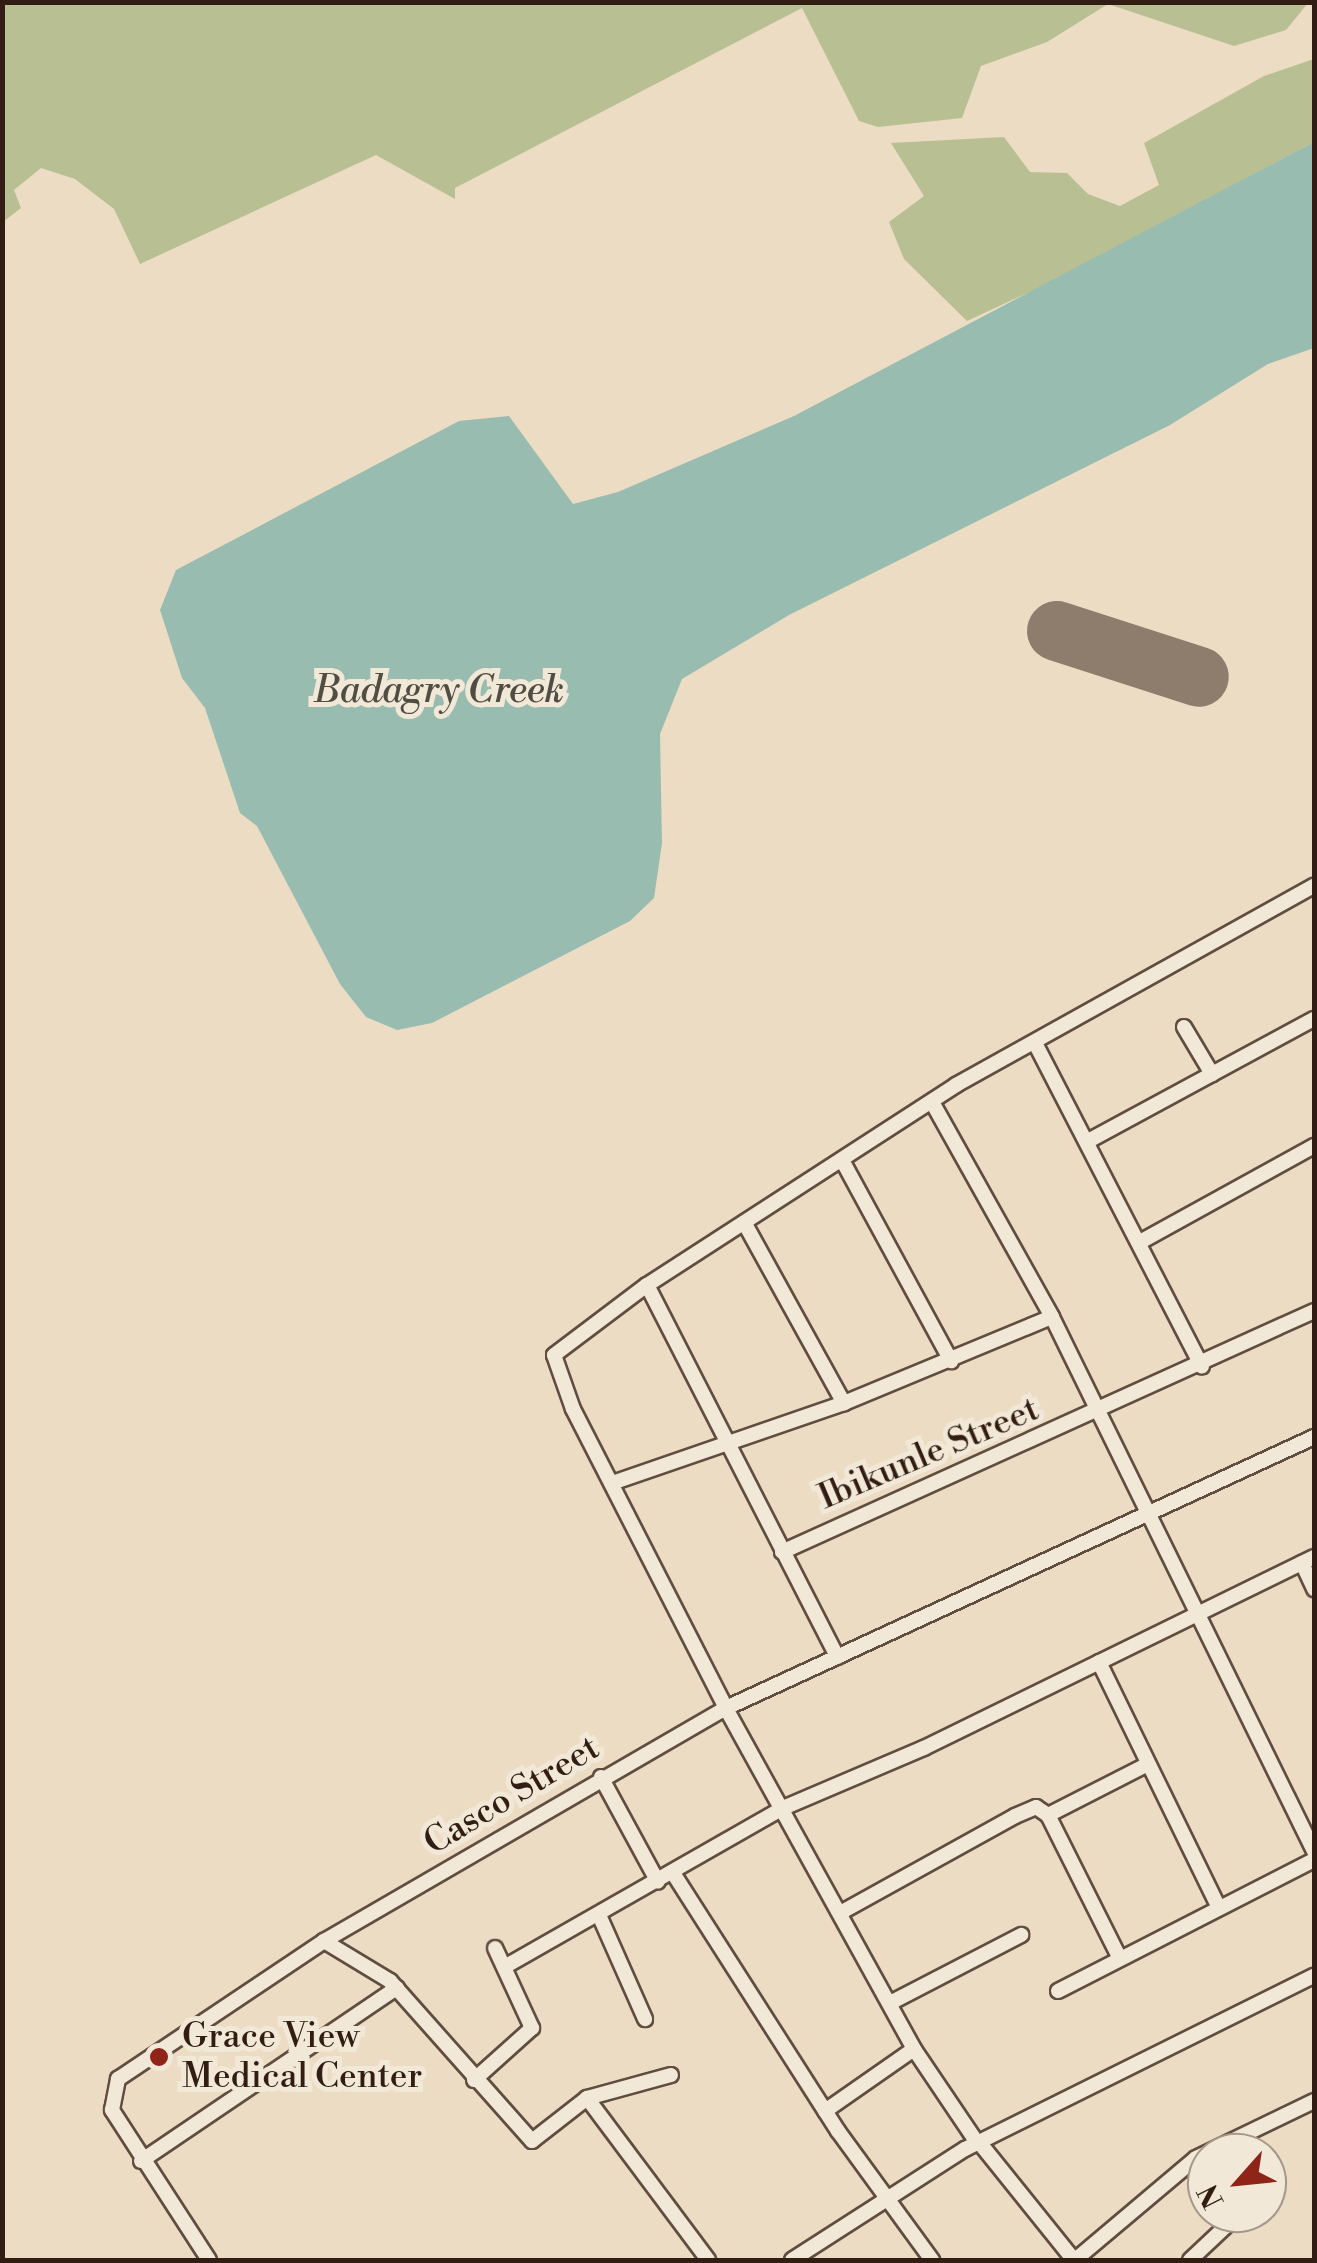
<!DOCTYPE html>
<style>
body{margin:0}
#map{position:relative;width:1317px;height:2263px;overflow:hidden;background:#ebdcc3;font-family:"Libre Bodoni",serif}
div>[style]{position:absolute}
.green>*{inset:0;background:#b8c093}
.water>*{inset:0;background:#99bcb0}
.runway>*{height:60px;margin:-30px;padding:0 30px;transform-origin:30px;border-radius:30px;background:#8e7c6c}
.roads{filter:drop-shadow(2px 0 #604d40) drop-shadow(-2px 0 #604d40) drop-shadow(0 2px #604d40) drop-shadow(0 -2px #604d40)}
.minor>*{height:14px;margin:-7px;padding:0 7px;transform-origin:7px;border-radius:7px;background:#f2e8d8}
.dots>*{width:28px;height:28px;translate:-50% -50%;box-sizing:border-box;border:5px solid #f2e8d8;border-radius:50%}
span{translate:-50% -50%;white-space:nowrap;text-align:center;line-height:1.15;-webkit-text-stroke:10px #f2e8d8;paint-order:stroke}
.street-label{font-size:35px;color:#311d14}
.poi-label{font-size:35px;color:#311d14}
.left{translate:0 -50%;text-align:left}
.water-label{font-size:38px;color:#504d43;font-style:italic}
.frame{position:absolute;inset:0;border:5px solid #311d14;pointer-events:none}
.north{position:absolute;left:1187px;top:2133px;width:100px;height:100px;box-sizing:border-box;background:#f2e8d8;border:2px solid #a5978a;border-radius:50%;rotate:243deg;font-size:28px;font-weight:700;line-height:40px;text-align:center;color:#311d14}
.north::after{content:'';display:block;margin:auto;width:35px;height:45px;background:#8f2418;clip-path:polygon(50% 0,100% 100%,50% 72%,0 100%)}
</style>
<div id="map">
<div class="green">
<i style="clip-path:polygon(3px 2px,1308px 2px,1308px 3px,1286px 30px,1234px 46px,1108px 4px,1047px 42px,981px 66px,962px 118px,878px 127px,859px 121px,802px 8px,455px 188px,455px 199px,376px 155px,140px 264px,114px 209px,75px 179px,41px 168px,14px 190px,21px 208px,3px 222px)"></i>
<i style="clip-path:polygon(1314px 59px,1314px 142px,1066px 275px,967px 321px,904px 259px,889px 222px,924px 196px,891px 143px,1004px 137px,1030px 172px,1067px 173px,1088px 194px,1120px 206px,1159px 185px,1144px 143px,1264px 76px)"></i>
</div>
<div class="water">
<i style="clip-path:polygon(1314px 142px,1314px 348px,1268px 364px,1170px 425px,789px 615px,682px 679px,660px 734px,662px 843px,654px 898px,630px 921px,432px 1023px,397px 1030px,366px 1017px,340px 984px,257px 826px,240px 813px,205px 708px,182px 678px,160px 610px,176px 570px,459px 421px,509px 416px,573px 504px,618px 492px,794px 416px)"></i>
</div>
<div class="runway">
<i style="left:1057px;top:631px;width:149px;rotate:17.9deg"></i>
</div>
<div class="roads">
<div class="minor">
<i style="left:1184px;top:1027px;width:55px;rotate:59.2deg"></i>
<i style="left:1035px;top:1043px;width:364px;rotate:62.7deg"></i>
<i style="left:932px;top:1102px;width:246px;rotate:60.8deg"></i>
<i style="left:1052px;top:1317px;width:595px;rotate:63.87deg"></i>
<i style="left:1090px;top:1140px;width:255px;rotate:-28.4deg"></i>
<i style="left:842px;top:1160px;width:229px;rotate:61.5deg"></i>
<i style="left:745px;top:1224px;width:205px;rotate:61.1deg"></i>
<i style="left:1140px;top:1242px;width:199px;rotate:-28.9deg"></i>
<i style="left:647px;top:1285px;width:418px;rotate:62.9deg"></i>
<i style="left:615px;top:1482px;width:242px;rotate:-19deg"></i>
<i style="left:844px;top:1403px;width:225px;rotate:-22.5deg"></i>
<i style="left:782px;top:1552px;width:584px;rotate:-24.37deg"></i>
<i style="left:1302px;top:1563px;width:29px;rotate:65deg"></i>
<i style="left:1099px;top:1662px;width:269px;rotate:64deg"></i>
<i style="left:601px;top:1777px;width:119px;rotate:61.5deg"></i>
<i style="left:1048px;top:1815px;width:159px;rotate:63.4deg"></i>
<i style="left:673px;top:1873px;width:306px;rotate:57.4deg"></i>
<i style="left:838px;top:2131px;width:160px;rotate:53.9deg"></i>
<i style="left:840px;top:1913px;width:200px;rotate:-29deg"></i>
<i style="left:1015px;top:1816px;width:23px;rotate:-23deg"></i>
<i style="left:1036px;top:1807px;width:14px;rotate:34deg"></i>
<i style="left:1048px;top:1815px;width:110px;rotate:-27deg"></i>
<i style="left:599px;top:1915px;width:114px;rotate:66.1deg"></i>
<i style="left:324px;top:1941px;width:77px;rotate:31.2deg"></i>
<i style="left:390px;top:1981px;width:214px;rotate:48.4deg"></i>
<i style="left:532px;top:2141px;width:70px;rotate:-38deg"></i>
<i style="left:587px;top:2098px;width:87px;rotate:-15.3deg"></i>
<i style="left:506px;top:1966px;width:319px;rotate:-29.7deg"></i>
<i style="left:783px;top:1808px;width:153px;rotate:-23.1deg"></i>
<i style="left:924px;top:1748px;width:434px;rotate:-26.1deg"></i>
<i style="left:1058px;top:1991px;width:288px;rotate:-27.1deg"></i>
<i style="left:890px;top:2003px;width:148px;rotate:-27.4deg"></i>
<i style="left:474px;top:2080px;width:78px;rotate:-41.9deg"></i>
<i style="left:532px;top:2028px;width:88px;rotate:-114.8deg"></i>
<i style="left:587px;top:2098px;width:202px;rotate:53.2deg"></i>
<i style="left:825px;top:2111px;width:108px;rotate:-34.9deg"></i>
<i style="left:978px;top:2144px;width:115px;rotate:-124deg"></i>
<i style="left:914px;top:2049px;width:389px;rotate:-118.9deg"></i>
<i style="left:726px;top:1708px;width:336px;rotate:-117.1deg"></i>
<i style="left:573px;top:1409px;width:57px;rotate:-109.4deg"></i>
<i style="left:554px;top:1355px;width:116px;rotate:-37deg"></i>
<i style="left:647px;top:1285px;width:368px;rotate:-32.9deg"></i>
<i style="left:956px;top:1085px;width:410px;rotate:-29.1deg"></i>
<i style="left:983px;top:2147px;width:145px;rotate:51.2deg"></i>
<i style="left:141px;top:2161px;width:309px;rotate:-34.1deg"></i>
<i style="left:209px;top:2260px;width:179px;rotate:-122.9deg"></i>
<i style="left:112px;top:2110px;width:32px;rotate:-79deg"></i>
<i style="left:118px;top:2079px;width:248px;rotate:-33.8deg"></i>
<i style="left:324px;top:1941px;width:465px;rotate:-30.1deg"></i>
<i style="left:726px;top:1708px;width:647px;rotate:-24.74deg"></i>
<i style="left:792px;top:2260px;width:206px;rotate:-32.7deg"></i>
<i style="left:965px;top:2149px;width:390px;rotate:-26.4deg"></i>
<i style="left:1075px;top:2260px;width:158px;rotate:-40.1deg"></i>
<i style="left:1196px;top:2158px;width:131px;rotate:-25.8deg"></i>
<i style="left:1190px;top:2260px;width:69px;rotate:-43.2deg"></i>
</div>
</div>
<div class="dots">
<i style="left:159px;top:2057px;background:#8f2418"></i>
</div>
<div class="street-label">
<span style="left:929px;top:1454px;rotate:-23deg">Ibikunle Street</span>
<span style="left:512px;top:1796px;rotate:-31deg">Casco Street</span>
</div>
<div class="poi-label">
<span class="left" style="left:182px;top:2057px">Grace View<br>Medical Center</span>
</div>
<div class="water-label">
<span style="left:439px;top:691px">Badagry Creek</span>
</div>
<div class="frame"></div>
<div class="north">N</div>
</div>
